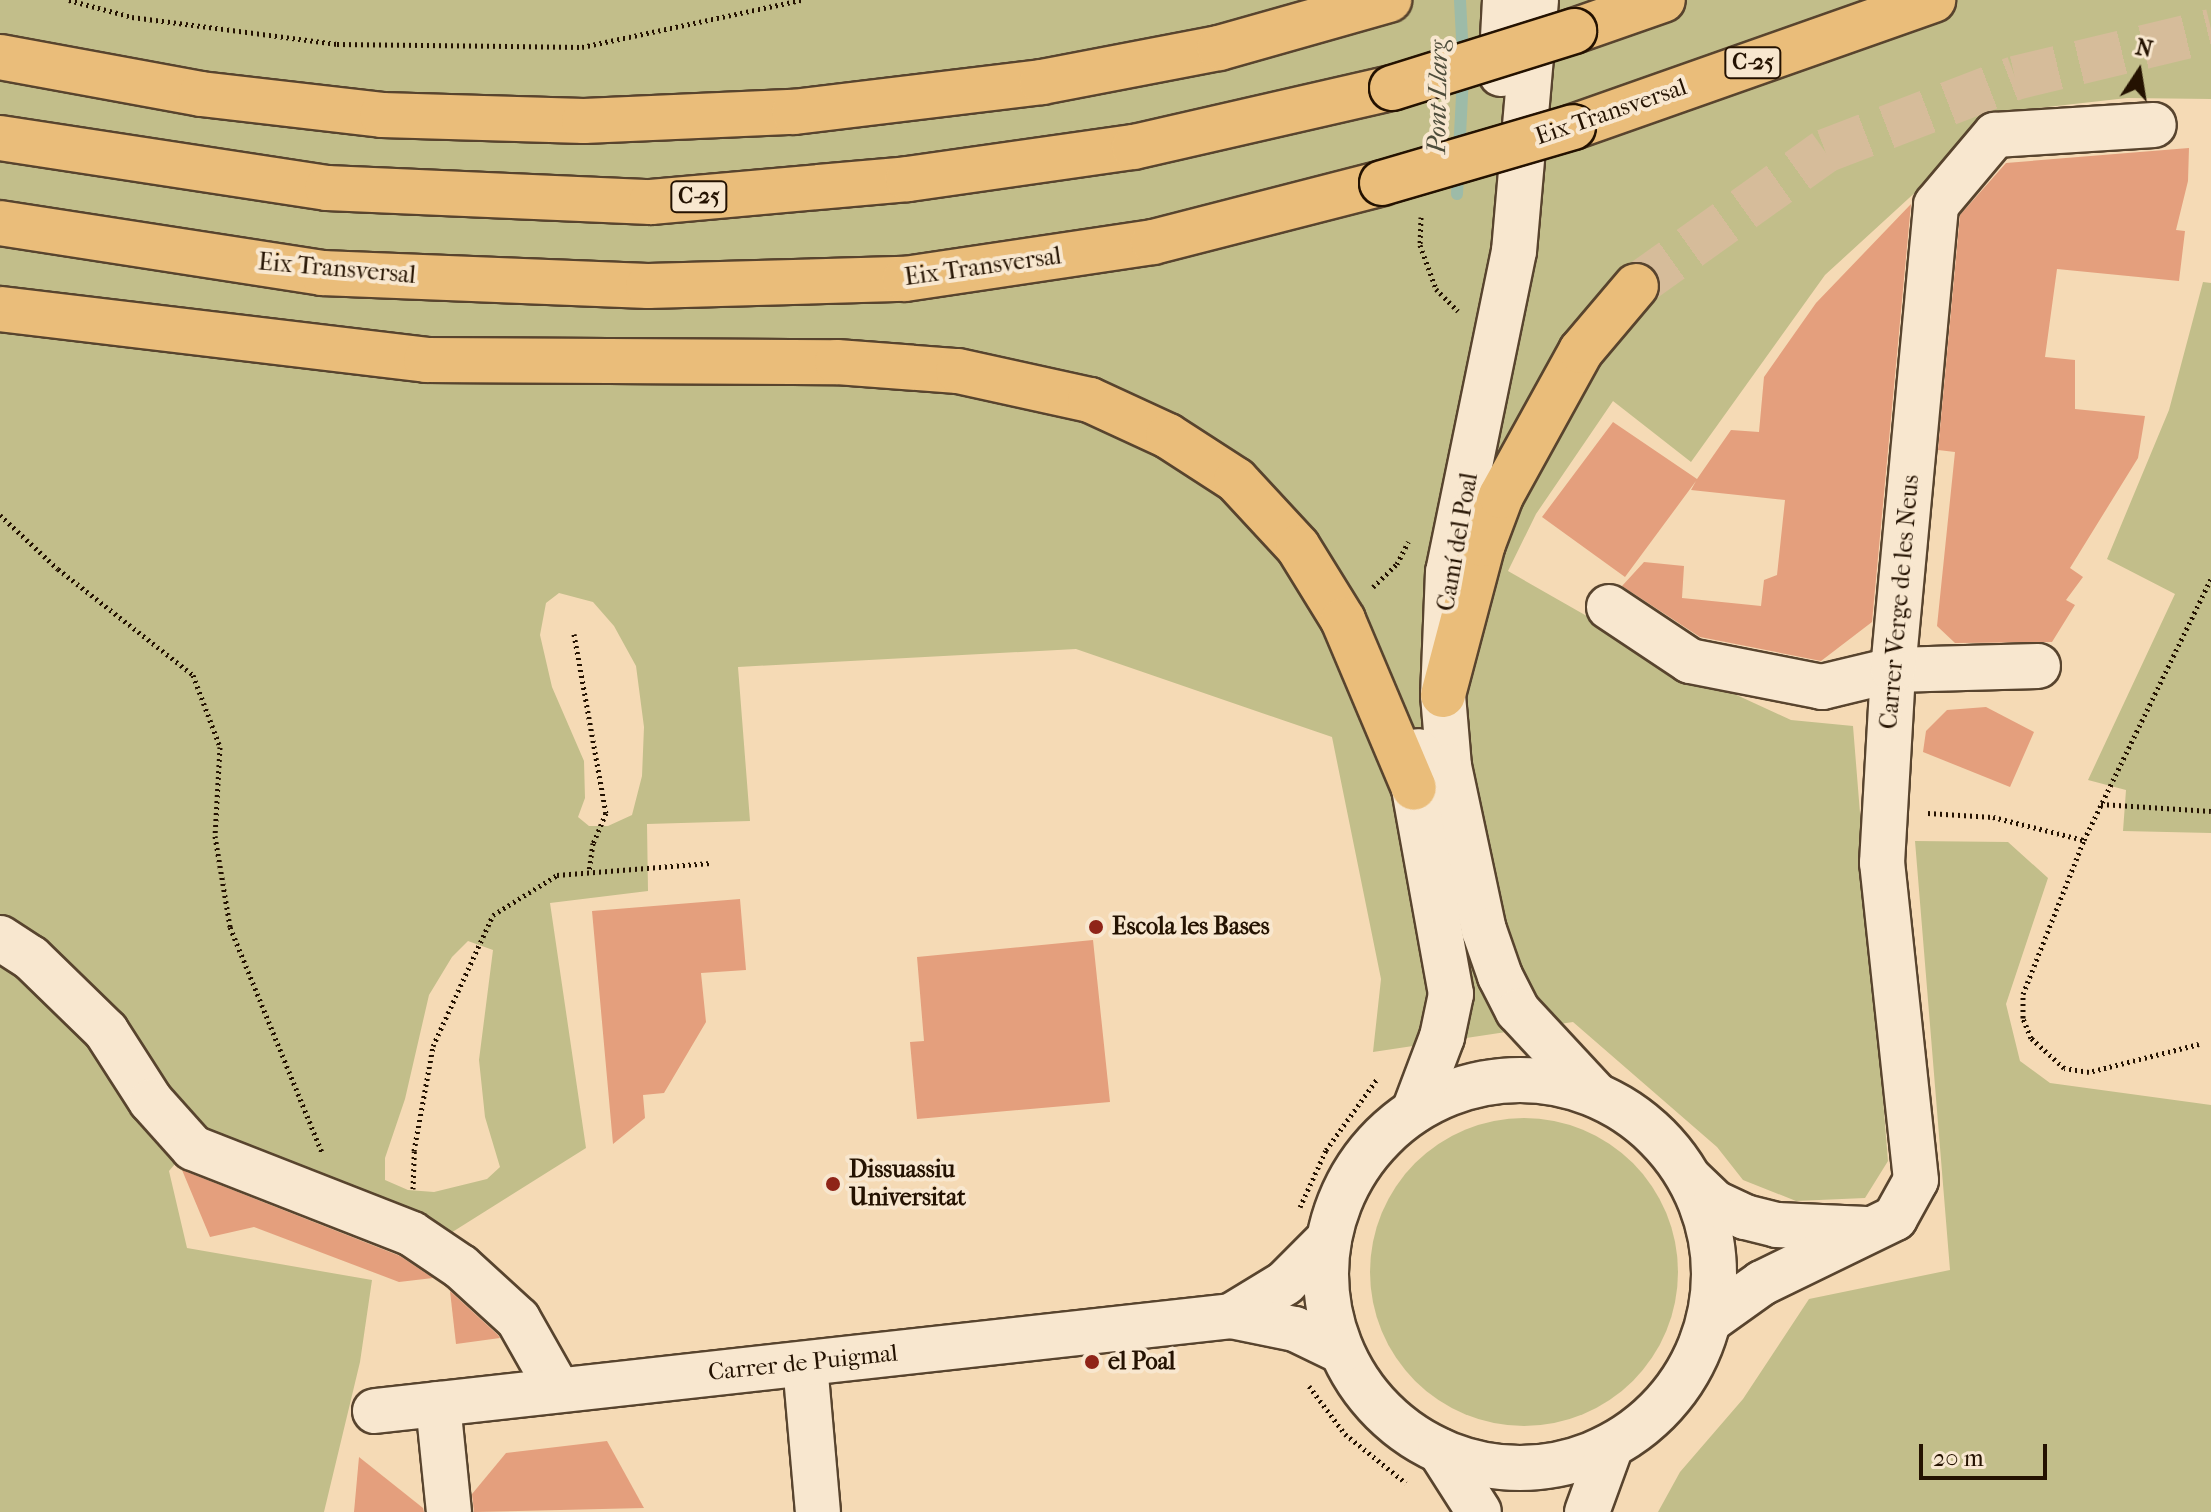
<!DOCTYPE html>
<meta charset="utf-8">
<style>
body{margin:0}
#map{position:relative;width:2211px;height:1512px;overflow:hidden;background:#f5dab5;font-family:"IM FELL French Canon",serif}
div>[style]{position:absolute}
.green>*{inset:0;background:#c2be8a}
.round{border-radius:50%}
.stream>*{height:12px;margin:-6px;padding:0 6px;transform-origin:6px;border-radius:6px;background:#9dbba8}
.building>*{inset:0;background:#e49f7d}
.highway-tunnel>*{height:44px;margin-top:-22px;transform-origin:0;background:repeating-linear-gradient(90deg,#d6bc9a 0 44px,transparent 0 66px)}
.path>*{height:5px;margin-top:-2.5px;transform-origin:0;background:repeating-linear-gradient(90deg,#241201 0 2px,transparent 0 6px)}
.roads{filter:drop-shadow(2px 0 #58442e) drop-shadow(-2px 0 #58442e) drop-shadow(0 2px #58442e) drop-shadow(0 -2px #58442e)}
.minor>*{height:44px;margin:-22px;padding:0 22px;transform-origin:22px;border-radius:22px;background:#f8e7cf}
.minor>.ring{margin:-22px;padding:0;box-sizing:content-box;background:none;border:44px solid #f8e7cf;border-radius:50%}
.highway>*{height:44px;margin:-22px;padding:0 22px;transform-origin:22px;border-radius:22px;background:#eabd7a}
.bridges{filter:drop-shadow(2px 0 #241201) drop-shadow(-2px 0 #241201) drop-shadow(0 2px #241201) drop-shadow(0 -2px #241201)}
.highway-bridge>*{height:44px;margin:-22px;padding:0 22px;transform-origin:22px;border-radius:22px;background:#eabd7a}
.dots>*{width:22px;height:22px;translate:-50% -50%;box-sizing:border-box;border:4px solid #f8e7cf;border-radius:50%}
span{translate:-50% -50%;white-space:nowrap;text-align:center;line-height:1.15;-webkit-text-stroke:8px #f8e7cf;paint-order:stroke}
.shield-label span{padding:2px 6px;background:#f8e7cf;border:2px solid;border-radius:6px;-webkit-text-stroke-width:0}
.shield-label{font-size:22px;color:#241201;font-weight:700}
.street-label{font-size:24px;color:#241201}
.poi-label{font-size:24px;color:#241201;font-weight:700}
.left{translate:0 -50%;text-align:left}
.water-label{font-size:26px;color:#4e4d3b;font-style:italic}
.north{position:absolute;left:2099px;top:32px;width:80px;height:80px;-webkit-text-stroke:6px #f8e7cf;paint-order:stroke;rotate:12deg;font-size:22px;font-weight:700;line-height:32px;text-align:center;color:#241201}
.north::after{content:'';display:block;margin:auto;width:28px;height:36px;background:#241201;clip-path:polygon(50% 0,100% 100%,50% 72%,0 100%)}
.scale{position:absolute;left:1919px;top:1444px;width:128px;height:36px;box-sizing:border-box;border:4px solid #241201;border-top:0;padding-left:10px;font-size:24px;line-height:28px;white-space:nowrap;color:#241201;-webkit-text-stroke:6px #f8e7cf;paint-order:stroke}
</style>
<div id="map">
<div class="green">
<i style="clip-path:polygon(evenodd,0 0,2211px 0,2211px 99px,2127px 98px,2003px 112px,1825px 275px,1691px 462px,1613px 401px,1536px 514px,1508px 571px,1678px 668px,1791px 720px,1853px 726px,1888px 1161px,1865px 1198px,1796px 1201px,1743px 1180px,1717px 1147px,1573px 1022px,1373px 1052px,1381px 979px,1332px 737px,1076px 649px,738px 667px,750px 821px,647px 824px,648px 891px,550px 903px,586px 1148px,446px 1236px,198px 1137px,169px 1171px,187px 1248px,372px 1280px,360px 1362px,324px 1512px,0 1512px,0 0,559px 593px,593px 602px,614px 626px,636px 666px,644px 727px,642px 776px,632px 815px,608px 826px,589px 826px,578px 817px,585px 798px,584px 761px,552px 687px,540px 635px,546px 603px,559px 593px,0 0,468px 941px,493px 950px,479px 1060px,485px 1117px,500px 1167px,487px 1179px,434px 1192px,408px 1190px,385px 1180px,385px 1158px,405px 1099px,429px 995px,452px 957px,468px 941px)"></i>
<i style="clip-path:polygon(2203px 282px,2211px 283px,2211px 833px,2123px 831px,2126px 790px,2088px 780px,2175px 594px,2107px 559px,2169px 410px)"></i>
<i style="clip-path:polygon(1915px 841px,2008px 842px,2048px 878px,2006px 1004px,2020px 1061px,2050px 1083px,2211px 1105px,2211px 1512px,1658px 1512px,1680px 1472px,1743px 1399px,1809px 1299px,1950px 1270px)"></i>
<i class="round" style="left:1370px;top:1118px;width:308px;height:308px"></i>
</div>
<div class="stream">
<i style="left:1460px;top:0;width:57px;rotate:87deg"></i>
<i style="left:1457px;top:194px;width:119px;rotate:-87.1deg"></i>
</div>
<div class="building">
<i style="clip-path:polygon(2189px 148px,2188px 181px,2176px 230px,2185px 231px,2179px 281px,2057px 269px,2045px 357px,2075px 360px,2075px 409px,2145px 416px,2138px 458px,2070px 568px,2083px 577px,2066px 600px,2075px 605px,2052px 642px,1955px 643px,1937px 626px,1955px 452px,1938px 450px,1960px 215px,2006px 163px)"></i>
<i style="clip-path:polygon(1911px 204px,1872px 622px,1821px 661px,1700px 637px,1622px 586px,1644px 562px,1684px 566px,1682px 598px,1761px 606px,1764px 580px,1777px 575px,1785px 500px,1691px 490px,1696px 481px,1625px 577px,1542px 517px,1613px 422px,1697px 479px,1731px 430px,1759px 432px,1764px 377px,1816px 303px)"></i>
<i style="clip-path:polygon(1986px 707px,2034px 732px,2010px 787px,1923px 752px,1926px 731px,1947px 710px)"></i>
<i style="clip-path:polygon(740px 899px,746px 970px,701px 973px,706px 1022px,664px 1093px,643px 1095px,645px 1118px,613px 1144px,592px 911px)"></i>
<i style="clip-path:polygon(1093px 940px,1110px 1102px,917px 1119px,910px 1042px,924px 1041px,917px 957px)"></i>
<i style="clip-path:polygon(182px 1170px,400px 1256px,433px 1278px,399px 1282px,254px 1227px,210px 1237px)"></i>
<i style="clip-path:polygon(450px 1291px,498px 1335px,500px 1338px,456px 1344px)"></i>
<i style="clip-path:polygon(607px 1441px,644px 1508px,474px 1512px,472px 1494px,506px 1453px)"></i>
<i style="clip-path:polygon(359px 1457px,423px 1508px,424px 1512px,354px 1512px)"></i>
</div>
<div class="highway-tunnel">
<i style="left:1636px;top:286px;width:232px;rotate:-35.5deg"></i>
<i style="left:1825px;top:151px;width:204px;rotate:-21deg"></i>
<i style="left:2015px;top:78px;width:202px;rotate:-13.5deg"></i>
</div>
<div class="path">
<i style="left:69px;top:0;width:65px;rotate:15.1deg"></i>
<i style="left:132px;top:17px;width:207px;rotate:7.5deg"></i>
<i style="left:337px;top:44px;width:245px;rotate:0.7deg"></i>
<i style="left:582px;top:47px;width:225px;rotate:-12.1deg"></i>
<i style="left:1421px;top:217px;width:28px;rotate:92deg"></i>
<i style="left:1420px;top:245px;width:47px;rotate:70deg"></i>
<i style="left:1436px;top:289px;width:31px;rotate:45deg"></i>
<i style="left:0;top:515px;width:79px;rotate:43deg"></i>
<i style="left:58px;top:569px;width:172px;rotate:38.1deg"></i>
<i style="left:193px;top:675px;width:77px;rotate:69.4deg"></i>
<i style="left:220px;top:747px;width:89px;rotate:93.2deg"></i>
<i style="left:215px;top:836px;width:92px;rotate:80.6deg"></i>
<i style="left:230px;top:927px;width:243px;rotate:67.8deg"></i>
<i style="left:1373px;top:587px;width:33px;rotate:-44deg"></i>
<i style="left:1397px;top:564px;width:25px;rotate:-63deg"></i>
<i style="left:574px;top:634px;width:182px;rotate:79.9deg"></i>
<i style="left:606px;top:813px;width:33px;rotate:113deg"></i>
<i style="left:593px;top:843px;width:29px;rotate:98deg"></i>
<i style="left:2101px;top:804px;width:110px;rotate:3.6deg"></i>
<i style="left:1928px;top:813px;width:65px;rotate:3.5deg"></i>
<i style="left:1993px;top:817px;width:94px;rotate:14.2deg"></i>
<i style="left:2199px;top:1044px;width:114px;rotate:165.7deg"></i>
<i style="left:2089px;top:1072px;width:25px;rotate:-171deg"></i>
<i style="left:2064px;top:1068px;width:45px;rotate:-137.7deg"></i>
<i style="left:2031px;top:1038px;width:22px;rotate:-112deg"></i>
<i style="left:2023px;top:1018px;width:24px;rotate:-90deg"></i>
<i style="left:2023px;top:994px;width:166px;rotate:-68.4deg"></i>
<i style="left:2084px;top:840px;width:291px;rotate:-64.1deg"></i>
<i style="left:413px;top:1189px;width:38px;rotate:-88deg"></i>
<i style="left:414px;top:1151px;width:107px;rotate:-79.7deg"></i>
<i style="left:433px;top:1046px;width:144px;rotate:-65.4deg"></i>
<i style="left:493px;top:915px;width:75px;rotate:-32deg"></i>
<i style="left:557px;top:875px;width:154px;rotate:-4.5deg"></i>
<i style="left:1300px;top:1207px;width:63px;rotate:-65.5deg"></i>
<i style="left:1326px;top:1150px;width:87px;rotate:-54.3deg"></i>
<i style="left:1309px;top:1386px;width:60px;rotate:53.1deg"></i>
<i style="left:1345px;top:1434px;width:78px;rotate:38.8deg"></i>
</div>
<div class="roads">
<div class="minor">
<i style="left:1536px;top:0;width:252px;rotate:95deg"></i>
<i style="left:1514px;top:251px;width:328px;rotate:101.6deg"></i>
<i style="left:1448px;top:572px;width:123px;rotate:92.3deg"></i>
<i style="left:1443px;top:695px;width:71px;rotate:85.2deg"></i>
<i style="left:1449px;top:766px;width:168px;rotate:78deg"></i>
<i style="left:1484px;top:930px;width:49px;rotate:70.8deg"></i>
<i style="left:1500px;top:976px;width:39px;rotate:63deg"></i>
<i style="left:1518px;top:1011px;width:113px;rotate:47.1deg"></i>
<i style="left:1501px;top:74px;width:74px;rotate:-86.9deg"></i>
<i style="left:1609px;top:607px;width:97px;rotate:33.7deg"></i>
<i style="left:1690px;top:661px;width:135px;rotate:11.1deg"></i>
<i style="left:1822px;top:687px;width:73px;rotate:-13.5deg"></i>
<i style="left:1893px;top:670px;width:145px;rotate:-1.6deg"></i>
<i style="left:0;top:938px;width:37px;rotate:33deg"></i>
<i style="left:31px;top:958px;width:105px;rotate:44.2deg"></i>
<i style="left:106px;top:1031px;width:83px;rotate:57.3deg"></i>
<i style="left:151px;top:1101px;width:63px;rotate:48.2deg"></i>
<i style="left:193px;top:1148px;width:235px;rotate:21.4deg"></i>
<i style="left:412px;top:1234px;width:59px;rotate:34deg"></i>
<i style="left:461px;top:1267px;width:77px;rotate:42.4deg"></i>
<i style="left:518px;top:1319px;width:79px;rotate:60.5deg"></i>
<i class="ring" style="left:1326px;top:1080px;width:344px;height:344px"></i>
<i style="left:1414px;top:1111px;width:79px;rotate:-69.3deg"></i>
<i style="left:1442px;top:1037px;width:44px;rotate:-78.2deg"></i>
<i style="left:1451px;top:994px;width:209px;rotate:-100.2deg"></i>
<i style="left:1414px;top:788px;width:37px;rotate:-84deg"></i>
<i style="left:1691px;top:1180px;width:33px;rotate:44deg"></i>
<i style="left:1715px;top:1203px;width:33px;rotate:25deg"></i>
<i style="left:1745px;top:1217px;width:33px;rotate:14deg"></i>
<i style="left:1777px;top:1225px;width:89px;rotate:2.6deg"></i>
<i style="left:1231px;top:1316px;width:63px;rotate:-31.4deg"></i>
<i style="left:1285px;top:1283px;width:62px;rotate:-45deg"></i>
<i style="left:1710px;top:1320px;width:64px;rotate:-35.4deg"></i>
<i style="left:1762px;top:1283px;width:148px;rotate:-26deg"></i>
<i style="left:1895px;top:1218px;width:43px;rotate:-61.1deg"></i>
<i style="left:1916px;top:1180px;width:319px;rotate:-96.1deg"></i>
<i style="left:1882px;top:863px;width:193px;rotate:-86.7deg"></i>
<i style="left:1893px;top:670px;width:467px;rotate:-84.7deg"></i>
<i style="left:1936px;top:205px;width:92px;rotate:-49.9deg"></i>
<i style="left:1995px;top:135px;width:159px;rotate:-3.6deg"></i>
<i style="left:805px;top:1364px;width:149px;rotate:85deg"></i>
<i style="left:438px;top:1404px;width:109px;rotate:84.2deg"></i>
<i style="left:375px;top:1411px;width:861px;rotate:-6.33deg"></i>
<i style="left:1231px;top:1316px;width:65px;rotate:11.5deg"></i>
<i style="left:1295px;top:1329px;width:51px;rotate:25.6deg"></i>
<i style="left:1440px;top:1451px;width:72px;rotate:57.4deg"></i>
<i style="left:1587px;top:1512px;width:70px;rotate:-70deg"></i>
</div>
<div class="highway">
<i style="left:1574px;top:31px;width:94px;rotate:-19.2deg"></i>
<i style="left:0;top:57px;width:204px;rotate:10.4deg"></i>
<i style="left:201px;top:94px;width:182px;rotate:6.6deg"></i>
<i style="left:382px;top:115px;width:202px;rotate:1.7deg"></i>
<i style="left:584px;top:121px;width:210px;rotate:-2.5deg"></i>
<i style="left:794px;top:112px;width:250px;rotate:-6.9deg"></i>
<i style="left:1042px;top:82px;width:180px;rotate:-10.9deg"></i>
<i style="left:1219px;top:48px;width:177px;rotate:-15.8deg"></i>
<i style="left:1573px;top:127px;width:382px;rotate:-19.4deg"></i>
<i style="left:0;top:138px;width:331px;rotate:8.7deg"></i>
<i style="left:327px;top:188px;width:324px;rotate:2.5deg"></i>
<i style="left:651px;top:202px;width:258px;rotate:-5.1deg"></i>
<i style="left:908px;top:179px;width:228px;rotate:-8.1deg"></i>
<i style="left:1134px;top:147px;width:265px;rotate:-12.9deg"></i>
<i style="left:0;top:223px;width:326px;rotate:8.8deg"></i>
<i style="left:322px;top:273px;width:326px;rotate:2.3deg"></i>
<i style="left:648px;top:286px;width:257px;rotate:-1.6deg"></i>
<i style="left:905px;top:279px;width:251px;rotate:-8.5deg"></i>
<i style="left:1153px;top:242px;width:236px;rotate:-14.4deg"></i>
<i style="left:0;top:309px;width:429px;rotate:6.8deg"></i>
<i style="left:426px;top:360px;width:411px;rotate:0.3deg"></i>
<i style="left:837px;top:362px;width:121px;rotate:4.3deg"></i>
<i style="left:958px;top:371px;width:135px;rotate:12.4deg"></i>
<i style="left:1090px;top:400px;width:86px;rotate:24.8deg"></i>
<i style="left:1168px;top:436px;width:81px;rotate:32.9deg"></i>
<i style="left:1236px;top:480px;width:91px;rotate:47.2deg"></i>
<i style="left:1298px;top:547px;width:86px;rotate:58.3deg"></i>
<i style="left:1343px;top:620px;width:182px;rotate:67.1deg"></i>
<i style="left:1443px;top:695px;width:156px;rotate:-75.2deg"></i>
<i style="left:1483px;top:544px;width:51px;rotate:-69.4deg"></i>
<i style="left:1501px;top:496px;width:166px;rotate:-61.1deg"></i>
<i style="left:1581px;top:351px;width:85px;rotate:-49.8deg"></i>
</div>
</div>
<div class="bridges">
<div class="highway-bridge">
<i style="left:1392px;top:88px;width:191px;rotate:-17.4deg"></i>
<i style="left:1382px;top:183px;width:199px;rotate:-16.3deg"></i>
</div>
</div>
<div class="dots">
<i style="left:1096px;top:927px;background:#8f2418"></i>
<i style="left:833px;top:1184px;background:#8f2418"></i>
<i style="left:1092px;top:1362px;background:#8f2418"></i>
</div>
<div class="shield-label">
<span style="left:1753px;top:63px">C-25</span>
<span style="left:699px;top:197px">C-25</span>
</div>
<div class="street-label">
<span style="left:1611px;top:112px;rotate:-19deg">Eix Transversal</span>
<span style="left:983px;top:267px;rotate:-8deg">Eix Transversal</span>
<span style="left:337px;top:269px;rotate:5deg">Eix Transversal</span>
<span style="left:1458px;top:542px;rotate:-80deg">Camí del Poal</span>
<span style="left:1900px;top:602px;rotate:-85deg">Carrer Verge de les Neus</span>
<span style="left:803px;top:1363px;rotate:-6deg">Carrer de Puigmal</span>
</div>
<div class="poi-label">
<span class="left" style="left:1112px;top:927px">Escola les Bases</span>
<span class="left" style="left:849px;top:1184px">Dissuassiu<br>Universitat</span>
<span class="left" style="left:1108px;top:1362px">el Poal</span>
</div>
<div class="water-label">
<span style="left:1438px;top:97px;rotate:-89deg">Pont Llarg</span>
</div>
<div class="north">N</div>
<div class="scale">20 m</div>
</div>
